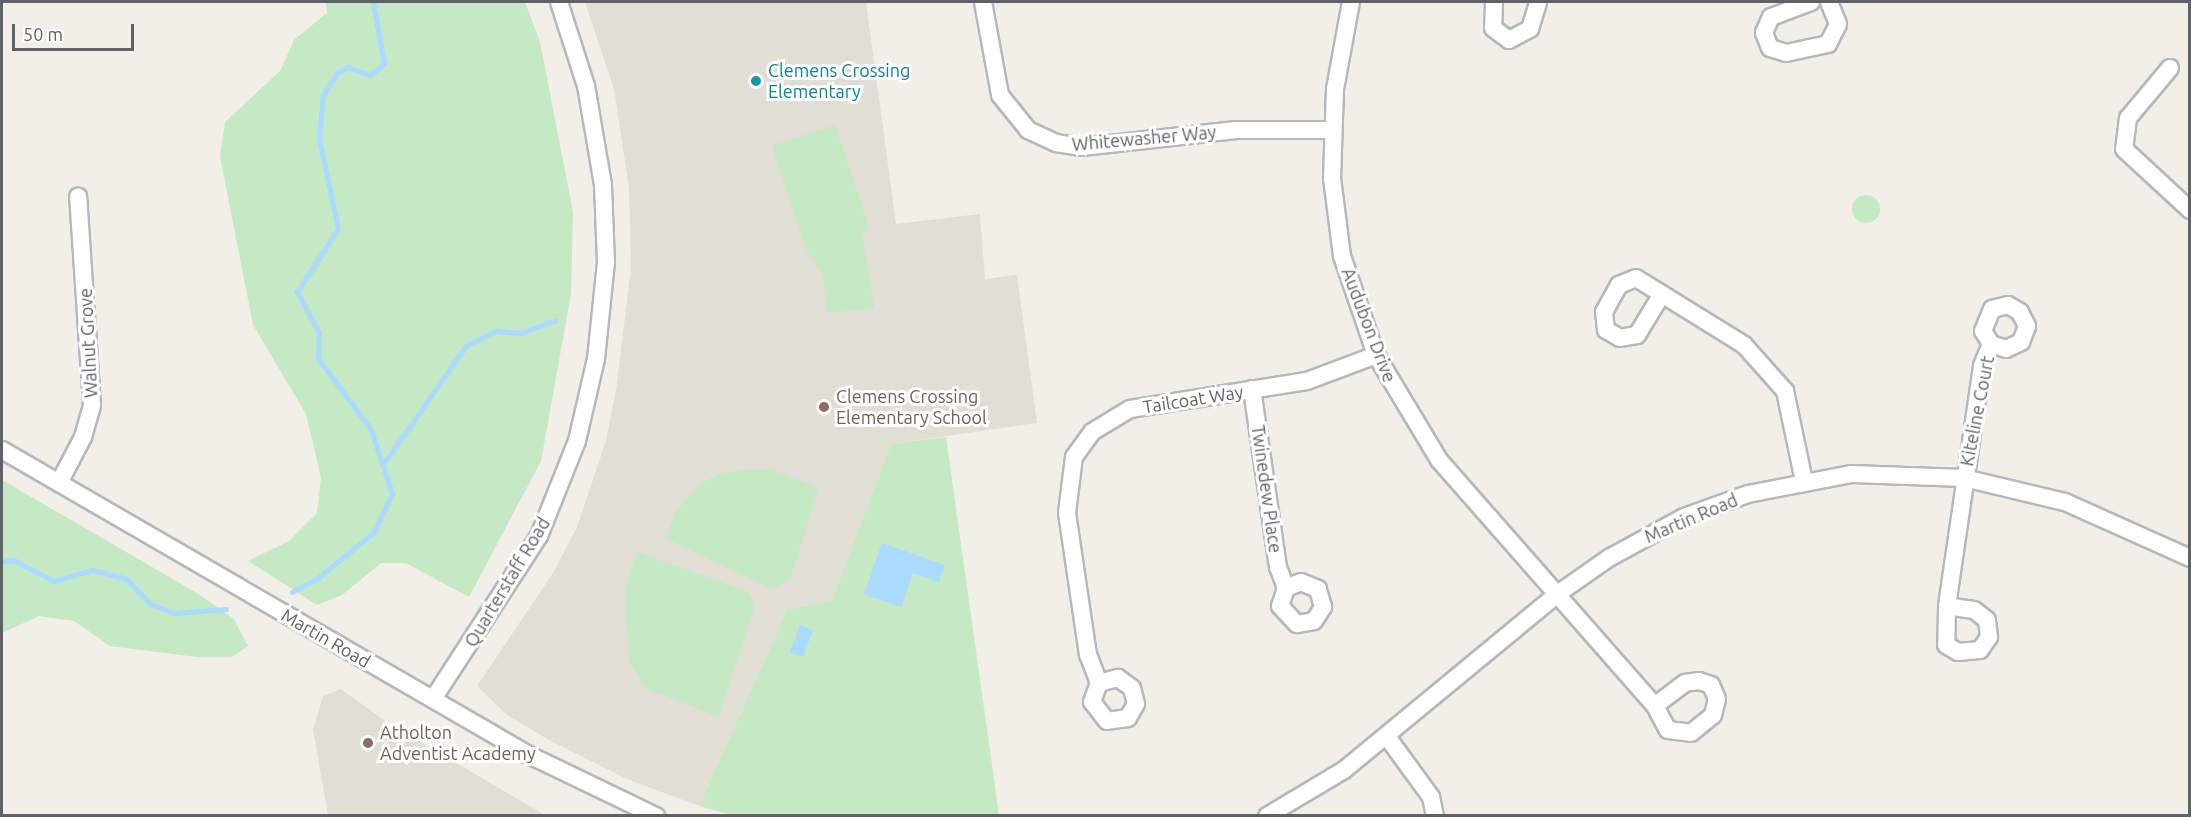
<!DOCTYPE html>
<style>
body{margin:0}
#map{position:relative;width:2191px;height:817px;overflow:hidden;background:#f1efe8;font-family:Ubuntu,sans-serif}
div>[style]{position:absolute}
.education>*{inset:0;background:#e1ded6}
.green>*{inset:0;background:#c5e8c5}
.round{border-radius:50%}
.water>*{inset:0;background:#aadaff;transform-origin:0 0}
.stream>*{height:4.5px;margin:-2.25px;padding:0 2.25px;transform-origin:2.25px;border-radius:2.25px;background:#aadaff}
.roads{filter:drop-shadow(2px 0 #b5b8bc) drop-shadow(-2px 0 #b5b8bc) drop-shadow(0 2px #b5b8bc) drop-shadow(0 -2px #b5b8bc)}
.minor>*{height:16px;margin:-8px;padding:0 8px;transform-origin:8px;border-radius:8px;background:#fff}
.dots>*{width:16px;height:16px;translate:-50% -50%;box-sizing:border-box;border:3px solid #fff;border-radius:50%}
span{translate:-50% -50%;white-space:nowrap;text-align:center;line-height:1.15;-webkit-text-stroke:6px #fff;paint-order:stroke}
.culture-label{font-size:18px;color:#0d838f}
.left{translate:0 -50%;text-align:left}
.street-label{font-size:18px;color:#5f6368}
.education-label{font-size:18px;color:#785e54}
.frame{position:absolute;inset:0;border:3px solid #5f6368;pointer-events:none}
.scale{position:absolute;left:12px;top:24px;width:122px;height:27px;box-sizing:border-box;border:3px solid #5f6368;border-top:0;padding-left:8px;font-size:18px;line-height:21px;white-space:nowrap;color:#5f6368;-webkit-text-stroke:4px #fff;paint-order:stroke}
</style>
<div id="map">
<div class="education">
<i style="clip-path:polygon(585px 2px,866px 2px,896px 224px,980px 214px,985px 279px,1017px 275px,1037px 423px,891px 444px,832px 600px,787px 610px,699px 806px,627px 779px,547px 739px,507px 715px,477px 686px,553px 573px,577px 527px,606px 441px,616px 390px,631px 268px,629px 188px,614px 89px)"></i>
<i style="clip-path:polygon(341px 689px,388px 723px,545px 815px,328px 815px,313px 730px,323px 696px)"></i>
</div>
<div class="green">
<i style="clip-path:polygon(326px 2px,525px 2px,540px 42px,573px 212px,571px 294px,541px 461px,469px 597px,406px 563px,381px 563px,342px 595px,317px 605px,248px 561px,289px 541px,317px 513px,321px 477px,306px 414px,253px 325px,220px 156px,225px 122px,280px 71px,294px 40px,327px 13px)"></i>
<i style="clip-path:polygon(835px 125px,870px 230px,862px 233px,874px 308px,827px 313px,823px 276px,807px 251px,772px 146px)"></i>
<i class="round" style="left:1852px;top:195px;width:28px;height:28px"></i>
<i style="clip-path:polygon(946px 437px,999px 815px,736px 816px,699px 806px,787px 610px,832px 600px,891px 444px)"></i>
<i style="clip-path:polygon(746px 469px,770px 469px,819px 488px,790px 579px,772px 589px,665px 538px,677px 510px,698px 486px,718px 474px)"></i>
<i style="clip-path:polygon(2px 480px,197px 593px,234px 619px,248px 646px,232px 657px,197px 657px,110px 646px,74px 621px,39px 616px,2px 633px)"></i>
<i style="clip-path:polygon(637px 552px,747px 591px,755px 606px,719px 717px,645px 688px,629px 659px,625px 588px)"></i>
</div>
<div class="water">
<i style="clip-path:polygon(882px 543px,945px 565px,939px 582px,913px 573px,901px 607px,864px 594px)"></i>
<i style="left:800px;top:625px;width:14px;height:29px;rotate:21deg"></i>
</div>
<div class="stream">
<i style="left:385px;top:462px;width:141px;rotate:-55.1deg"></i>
<i style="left:466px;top:346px;width:33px;rotate:-27deg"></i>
<i style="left:495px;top:331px;width:26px;rotate:4deg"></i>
<i style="left:521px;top:333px;width:37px;rotate:-20deg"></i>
<i style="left:2px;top:562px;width:12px;rotate:-9deg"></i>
<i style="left:14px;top:560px;width:45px;rotate:27.7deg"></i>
<i style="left:54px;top:581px;width:40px;rotate:-16deg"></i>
<i style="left:92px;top:570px;width:36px;rotate:14deg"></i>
<i style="left:127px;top:579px;width:35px;rotate:46deg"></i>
<i style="left:151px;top:604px;width:26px;rotate:21deg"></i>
<i style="left:175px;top:613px;width:51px;rotate:-4.5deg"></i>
<i style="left:292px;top:592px;width:30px;rotate:-28deg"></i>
<i style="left:318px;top:578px;width:72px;rotate:-39.4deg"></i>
<i style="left:374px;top:532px;width:42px;rotate:-64.7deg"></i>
<i style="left:392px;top:494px;width:67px;rotate:-108.2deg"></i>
<i style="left:371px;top:430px;width:89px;rotate:-126.7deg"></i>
<i style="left:318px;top:359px;width:26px;rotate:-88deg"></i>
<i style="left:319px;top:333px;width:47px;rotate:-118.2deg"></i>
<i style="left:297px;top:292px;width:75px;rotate:-56.9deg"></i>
<i style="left:338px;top:229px;width:93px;rotate:-101.8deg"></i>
<i style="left:319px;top:138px;width:42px;rotate:-84.6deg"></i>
<i style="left:323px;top:96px;width:27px;rotate:-59deg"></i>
<i style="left:337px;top:73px;width:13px;rotate:-29deg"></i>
<i style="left:348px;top:67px;width:23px;rotate:20deg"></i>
<i style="left:370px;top:75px;width:18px;rotate:-38deg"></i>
<i style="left:384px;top:64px;width:63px;rotate:-100.1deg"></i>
</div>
<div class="roads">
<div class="minor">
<i style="left:983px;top:2px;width:95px;rotate:79.6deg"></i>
<i style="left:1000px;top:95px;width:45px;rotate:51.3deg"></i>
<i style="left:1028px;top:130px;width:31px;rotate:25deg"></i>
<i style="left:1056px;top:143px;width:26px;rotate:9deg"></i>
<i style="left:1082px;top:147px;width:155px;rotate:-6.3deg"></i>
<i style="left:1236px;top:130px;width:96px"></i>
<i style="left:1351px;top:2px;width:88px;rotate:100.4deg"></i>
<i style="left:1335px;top:89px;width:89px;rotate:91.9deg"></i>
<i style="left:1332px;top:178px;width:79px;rotate:82.7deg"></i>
<i style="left:1342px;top:256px;width:105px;rotate:71deg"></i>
<i style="left:1376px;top:355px;width:122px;rotate:59deg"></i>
<i style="left:1439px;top:460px;width:327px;rotate:48.7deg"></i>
<i style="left:1655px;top:706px;width:27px;rotate:62deg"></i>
<i style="left:1668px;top:730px;width:23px;rotate:7deg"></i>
<i style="left:1691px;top:733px;width:28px;rotate:-39deg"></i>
<i style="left:1713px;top:715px;width:16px;rotate:-76deg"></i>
<i style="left:1717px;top:699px;width:15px;rotate:-113deg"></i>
<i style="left:1711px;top:685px;width:13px;rotate:-162deg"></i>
<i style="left:1699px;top:681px;width:14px;rotate:172deg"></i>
<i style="left:1685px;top:683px;width:38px;rotate:143deg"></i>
<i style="left:1494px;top:2px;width:26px;rotate:92deg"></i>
<i style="left:1493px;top:28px;width:20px;rotate:37deg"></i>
<i style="left:1509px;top:40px;width:24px;rotate:-28deg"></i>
<i style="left:1530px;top:29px;width:28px;rotate:-73deg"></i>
<i style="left:1811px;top:2px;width:43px;rotate:159.4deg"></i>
<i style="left:1771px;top:17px;width:17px;rotate:114deg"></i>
<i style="left:1764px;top:33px;width:16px;rotate:68deg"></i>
<i style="left:1770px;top:48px;width:17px;rotate:17deg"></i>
<i style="left:1786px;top:53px;width:43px;rotate:-12.1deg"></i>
<i style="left:1828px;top:44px;width:22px;rotate:-63deg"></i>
<i style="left:1838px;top:24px;width:24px;rotate:-112deg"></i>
<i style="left:2170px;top:68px;width:65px;rotate:130deg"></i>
<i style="left:2128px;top:118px;width:31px;rotate:97deg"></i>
<i style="left:2124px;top:149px;width:90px;rotate:42.7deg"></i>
<i style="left:1662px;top:294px;width:48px;rotate:121.4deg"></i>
<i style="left:1637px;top:335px;width:17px;rotate:170deg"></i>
<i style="left:1620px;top:338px;width:16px;rotate:-150deg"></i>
<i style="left:1606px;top:330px;width:18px;rotate:-96deg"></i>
<i style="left:1604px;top:312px;width:31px;rotate:-61deg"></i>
<i style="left:1619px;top:285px;width:18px;rotate:-22deg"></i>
<i style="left:1636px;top:278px;width:127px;rotate:31.8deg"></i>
<i style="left:1744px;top:345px;width:62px;rotate:48.3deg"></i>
<i style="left:1785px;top:391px;width:92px;rotate:78.1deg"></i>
<i style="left:1252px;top:389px;width:180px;rotate:81.7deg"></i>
<i style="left:1278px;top:567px;width:22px;rotate:69deg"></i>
<i style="left:1286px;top:588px;width:19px;rotate:108deg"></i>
<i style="left:1280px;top:606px;width:25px;rotate:47deg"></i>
<i style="left:1297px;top:624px;width:17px;rotate:-10deg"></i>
<i style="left:1314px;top:621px;width:17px;rotate:-57deg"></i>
<i style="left:1323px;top:607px;width:19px;rotate:-106deg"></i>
<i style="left:1318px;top:589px;width:18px;rotate:-158deg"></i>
<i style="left:1301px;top:582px;width:16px;rotate:158deg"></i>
<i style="left:2px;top:450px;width:609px;rotate:30.06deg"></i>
<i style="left:529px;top:755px;width:141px;rotate:25.7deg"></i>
<i style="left:59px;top:483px;width:52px;rotate:-62.4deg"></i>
<i style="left:83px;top:437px;width:33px;rotate:-74deg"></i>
<i style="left:92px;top:405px;width:209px;rotate:-93.8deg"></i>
<i style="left:1947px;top:606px;width:39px;rotate:91deg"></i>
<i style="left:1946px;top:645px;width:14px;rotate:30deg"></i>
<i style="left:1958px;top:652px;width:22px;rotate:-5deg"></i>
<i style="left:1980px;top:650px;width:16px;rotate:-55deg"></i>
<i style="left:1989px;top:637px;width:17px;rotate:-97deg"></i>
<i style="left:1987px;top:620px;width:16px;rotate:-142deg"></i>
<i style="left:1974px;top:610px;width:27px;rotate:-172deg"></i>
<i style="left:1947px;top:606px;width:243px;rotate:-81.7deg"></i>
<i style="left:1982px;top:366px;width:24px;rotate:-68deg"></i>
<i style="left:1991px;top:344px;width:16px;rotate:18deg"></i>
<i style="left:2006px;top:349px;width:17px;rotate:-25deg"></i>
<i style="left:2021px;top:342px;width:17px;rotate:-69deg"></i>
<i style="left:2027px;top:326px;width:16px;rotate:-117deg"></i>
<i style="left:2020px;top:312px;width:14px;rotate:-150deg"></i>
<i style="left:2008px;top:305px;width:16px;rotate:166deg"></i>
<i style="left:1992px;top:309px;width:24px;rotate:112deg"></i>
<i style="left:1983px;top:331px;width:15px;rotate:58deg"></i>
<i style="left:1099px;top:683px;width:20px;rotate:-15deg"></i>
<i style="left:1118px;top:678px;width:17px;rotate:36deg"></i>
<i style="left:1132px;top:688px;width:16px;rotate:76deg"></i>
<i style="left:1136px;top:704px;width:16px;rotate:120deg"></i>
<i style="left:1128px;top:718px;width:21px;rotate:172deg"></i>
<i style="left:1107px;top:721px;width:24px;rotate:-128deg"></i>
<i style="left:1092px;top:702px;width:20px;rotate:-70deg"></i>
<i style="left:1099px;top:683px;width:30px;rotate:-111deg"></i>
<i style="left:1088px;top:655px;width:144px;rotate:-98.4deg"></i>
<i style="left:1067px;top:513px;width:56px;rotate:-82.9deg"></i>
<i style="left:1074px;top:457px;width:31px;rotate:-54deg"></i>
<i style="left:1092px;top:432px;width:44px;rotate:-31.2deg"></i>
<i style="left:1130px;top:409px;width:179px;rotate:-9deg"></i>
<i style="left:1307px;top:381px;width:74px;rotate:-20.6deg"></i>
<i style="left:433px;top:699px;width:194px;rotate:-57deg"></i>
<i style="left:539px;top:536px;width:102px;rotate:-68.2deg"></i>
<i style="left:577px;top:441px;width:84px;rotate:-77deg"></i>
<i style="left:596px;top:359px;width:97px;rotate:-84.1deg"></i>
<i style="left:606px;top:263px;width:78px;rotate:-92.2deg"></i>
<i style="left:603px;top:185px;width:100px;rotate:-99.7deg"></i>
<i style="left:586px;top:86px;width:88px;rotate:-107.8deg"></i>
<i style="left:1388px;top:738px;width:73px;rotate:53.9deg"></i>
<i style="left:1431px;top:797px;width:19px;rotate:78deg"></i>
<i style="left:1267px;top:816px;width:90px;rotate:-30.9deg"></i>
<i style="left:1344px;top:770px;width:275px;rotate:-39.5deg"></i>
<i style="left:1556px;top:595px;width:65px;rotate:-34.9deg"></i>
<i style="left:1609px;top:558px;width:85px;rotate:-28.7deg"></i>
<i style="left:1684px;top:517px;width:68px;rotate:-19.8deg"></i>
<i style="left:1748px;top:494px;width:106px;rotate:-10.9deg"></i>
<i style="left:1852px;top:474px;width:112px;rotate:2deg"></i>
<i style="left:1964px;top:478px;width:104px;rotate:13.4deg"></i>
<i style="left:2065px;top:502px;width:137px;rotate:24.1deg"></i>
</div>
</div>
<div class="dots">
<i style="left:756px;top:81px;background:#0f9aa8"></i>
<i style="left:824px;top:407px;background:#8d6e63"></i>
<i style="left:368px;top:743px;background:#8d6e63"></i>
</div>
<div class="culture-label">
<span class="left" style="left:768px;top:81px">Clemens Crossing<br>Elementary</span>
</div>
<div class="street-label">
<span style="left:1144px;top:138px;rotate:-5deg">Whitewasher Way</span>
<span style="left:1369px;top:325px;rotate:69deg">Audubon Drive</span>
<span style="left:88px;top:343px;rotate:-93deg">Walnut Grove</span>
<span style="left:1193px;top:399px;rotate:-9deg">Tailcoat Way</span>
<span style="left:1977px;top:411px;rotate:-79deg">Kiteline Court</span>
<span style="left:1267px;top:489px;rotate:82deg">Twinedew Place</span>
<span style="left:1691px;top:518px;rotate:-23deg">Martin Road</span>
<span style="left:507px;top:582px;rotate:-59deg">Quarterstaff Road</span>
<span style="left:326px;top:638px;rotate:30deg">Martin Road</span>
</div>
<div class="education-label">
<span class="left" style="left:836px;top:407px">Clemens Crossing<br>Elementary School</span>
<span class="left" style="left:380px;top:743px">Atholton<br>Adventist Academy</span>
</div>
<div class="frame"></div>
<div class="scale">50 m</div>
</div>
